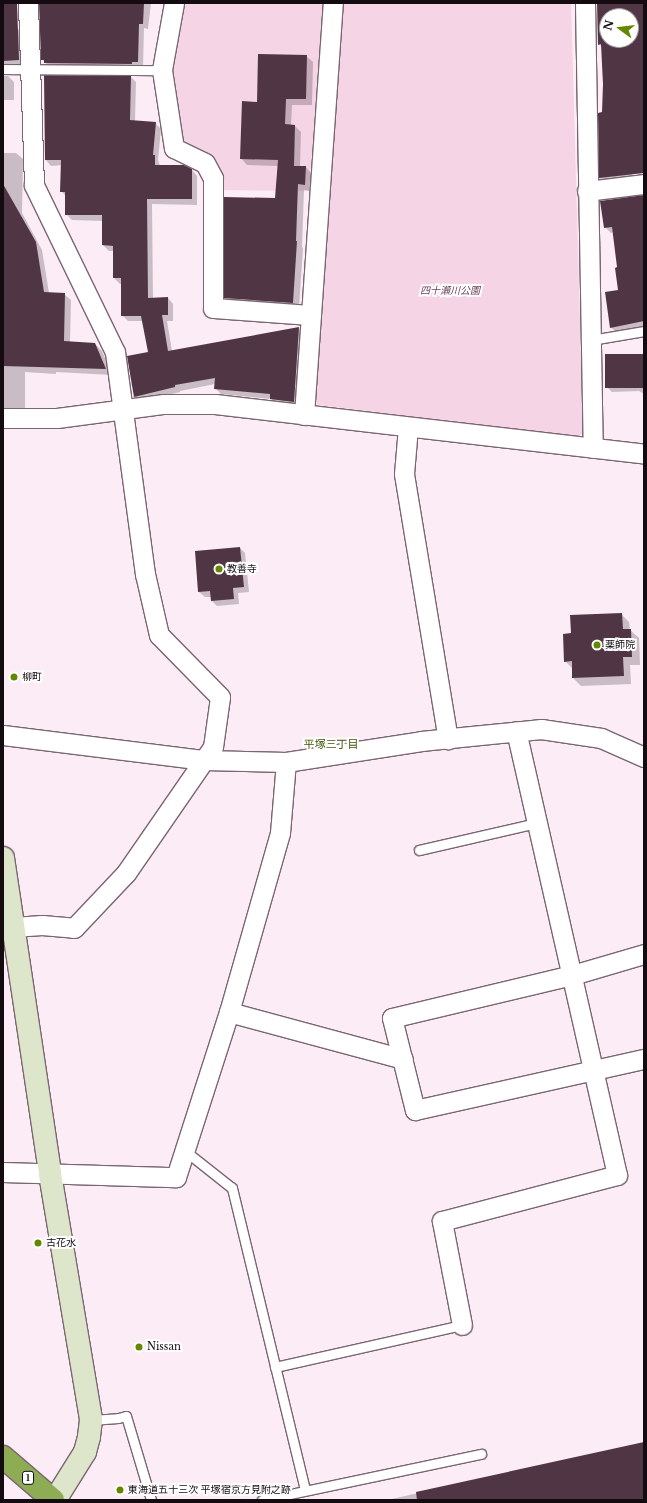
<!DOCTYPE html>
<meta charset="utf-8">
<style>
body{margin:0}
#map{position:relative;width:647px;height:1503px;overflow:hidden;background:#fcecf5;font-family:"Libre Baskerville","Noto Sans JP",serif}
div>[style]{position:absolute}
.green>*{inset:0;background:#f5d4e6}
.shadow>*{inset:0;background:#0003}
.building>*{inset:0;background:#503645;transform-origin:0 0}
.roads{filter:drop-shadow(1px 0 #7b6571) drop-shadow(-1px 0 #7b6571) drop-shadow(0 1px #7b6571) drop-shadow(0 -1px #7b6571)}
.lane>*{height:9px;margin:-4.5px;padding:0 4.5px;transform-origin:4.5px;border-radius:4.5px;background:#fff}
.street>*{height:19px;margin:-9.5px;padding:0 9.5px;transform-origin:9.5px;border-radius:9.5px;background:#fff}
.secondary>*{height:22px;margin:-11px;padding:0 11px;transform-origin:11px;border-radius:11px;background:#dde6cb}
.highway>*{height:22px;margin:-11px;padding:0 11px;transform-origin:11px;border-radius:11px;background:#8eac53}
.dots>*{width:11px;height:11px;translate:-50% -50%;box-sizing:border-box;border:2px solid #fff;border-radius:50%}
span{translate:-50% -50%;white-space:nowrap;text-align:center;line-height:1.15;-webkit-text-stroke:4px #fff;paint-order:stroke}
.shield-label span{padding:1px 3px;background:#fff;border:1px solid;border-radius:3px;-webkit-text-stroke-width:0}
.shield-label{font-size:9px;color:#130b10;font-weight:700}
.park-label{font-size:10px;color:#72445f;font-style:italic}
.poi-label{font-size:10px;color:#130b10}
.left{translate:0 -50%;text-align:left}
.neighbourhood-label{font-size:11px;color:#405508}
.frame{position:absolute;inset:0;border:4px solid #130b10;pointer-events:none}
.north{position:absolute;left:599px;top:8px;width:40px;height:40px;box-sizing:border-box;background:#fff;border:1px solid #a19d9f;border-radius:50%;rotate:285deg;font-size:11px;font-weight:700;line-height:16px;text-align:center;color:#130b10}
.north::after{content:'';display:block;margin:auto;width:14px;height:18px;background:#658601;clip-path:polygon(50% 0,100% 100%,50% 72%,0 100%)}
</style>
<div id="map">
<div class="green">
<i style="clip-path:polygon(181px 3px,323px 3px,309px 191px,221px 190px,222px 172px,211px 157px,181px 143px,167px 67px)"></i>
<i style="clip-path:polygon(342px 3px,571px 3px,583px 427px,583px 433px,578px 437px,319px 405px,312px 401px)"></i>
</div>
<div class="shadow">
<i style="clip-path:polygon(45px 3px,151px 3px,148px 29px,144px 28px,143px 67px,50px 68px,42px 59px)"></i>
<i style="clip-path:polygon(evenodd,599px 3px,644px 3px,644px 163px,631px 164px,632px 180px,605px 183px,600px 178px,599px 114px,604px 113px,602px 47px,599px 44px,599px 3px,607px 16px,631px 16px,631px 40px,607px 40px,607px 16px)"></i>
<i style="clip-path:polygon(17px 28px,23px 34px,24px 66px,3px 73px,3px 29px)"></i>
<i style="clip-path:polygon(306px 56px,313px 62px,312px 105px,292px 105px,291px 125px,295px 126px,301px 132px,300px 167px,306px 167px,312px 174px,311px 191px,304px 190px,302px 247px,303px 248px,299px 308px,231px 304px,225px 297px,276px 199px,278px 166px,247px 165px,241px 158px,258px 103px)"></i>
<i style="clip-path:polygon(3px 76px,8px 76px,14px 82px,14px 100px,4px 100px,3px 124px)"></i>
<i style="clip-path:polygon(131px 77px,136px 82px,135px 121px,155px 123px,161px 129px,158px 160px,160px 166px,192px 170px,197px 176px,197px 205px,152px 204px,153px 299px,168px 298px,173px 304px,173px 321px,167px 321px,172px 351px,299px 328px,304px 333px,299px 407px,277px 404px,271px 399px,221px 394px,215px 388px,215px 384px,180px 391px,180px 392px,140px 402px,135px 396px,149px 353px,143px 321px,128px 321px,122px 315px,122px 284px,120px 284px,114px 278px,114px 251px,109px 251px,103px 245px,103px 221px,72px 220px,66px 214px,66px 196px,61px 191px,62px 165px,51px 166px,46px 160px)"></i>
<i style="clip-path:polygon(3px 153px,16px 153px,23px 159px,22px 213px,42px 250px,49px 293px,64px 294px,71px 300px,70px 342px,95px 344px,102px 351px,112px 375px,56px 372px,56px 374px,25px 372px,25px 412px,3px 410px)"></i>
<i style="clip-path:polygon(644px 202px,644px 328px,616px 333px,611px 327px,620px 291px,619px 268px,613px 232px,611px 233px,605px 227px)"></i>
<i style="clip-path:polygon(644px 355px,644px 394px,639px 391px,612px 392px,607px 387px)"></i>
<i style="clip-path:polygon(240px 548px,245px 553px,249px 592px,238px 593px,239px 604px,217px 606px,212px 601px,211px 597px,205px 597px,199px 592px)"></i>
<i style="clip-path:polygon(621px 614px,629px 622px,630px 630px,639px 638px,640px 665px,630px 665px,631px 684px,581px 686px,573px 678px,573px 669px,565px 661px,572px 634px)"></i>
<i style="clip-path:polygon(644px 1443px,644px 1500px,387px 1500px)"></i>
</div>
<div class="building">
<i style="clip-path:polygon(3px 3px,17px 3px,19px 60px,3px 61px)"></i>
<i style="clip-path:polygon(39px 3px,144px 3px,143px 24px,139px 24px,138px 62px,132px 62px,132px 64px,44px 63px,44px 60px,41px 60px)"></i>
<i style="clip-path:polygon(evenodd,597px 3px,644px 3px,644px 173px,599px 178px,598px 113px,602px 112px,603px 84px,601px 44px,598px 45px,597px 3px,607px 16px,631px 16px,631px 40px,607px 40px,607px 16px)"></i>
<i style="clip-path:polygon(258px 54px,307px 55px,306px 99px,286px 99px,285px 124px,295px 125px,294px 166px,306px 166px,305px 185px,298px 184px,296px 241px,297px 241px,293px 303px,224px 298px,224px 197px,275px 198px,278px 160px,240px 159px,242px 101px,257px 102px)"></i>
<i style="clip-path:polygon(44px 75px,131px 76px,130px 120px,156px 122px,153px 155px,155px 155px,155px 165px,184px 165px,192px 169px,192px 199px,147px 199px,148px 298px,168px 297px,168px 315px,162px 315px,168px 351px,299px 327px,294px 402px,270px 399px,270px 394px,214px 389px,215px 378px,175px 385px,175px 387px,134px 397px,127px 356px,148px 352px,141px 316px,121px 316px,121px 278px,113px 278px,113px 246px,102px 245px,102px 215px,65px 215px,65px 192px,60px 192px,61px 160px,45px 160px)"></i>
<i style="clip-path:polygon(3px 184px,36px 242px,44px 292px,65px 293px,64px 341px,95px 343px,106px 369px,3px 366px)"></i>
<i style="clip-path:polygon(644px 195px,644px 321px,610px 328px,605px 292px,618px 290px,615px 268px,617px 267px,612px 227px,604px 228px,600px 201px)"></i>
<i style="left:605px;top:354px;width:39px;height:34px"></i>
<i style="clip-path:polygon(240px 547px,244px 587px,233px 588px,234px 599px,211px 601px,210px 591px,198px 592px,195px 551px)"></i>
<i style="clip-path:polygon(622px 613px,623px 629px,631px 629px,632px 657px,623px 657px,624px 676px,572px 678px,572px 661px,564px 662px,563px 634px,571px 633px,570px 615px)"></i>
<i style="clip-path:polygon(644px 1442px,644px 1500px,417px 1500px,416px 1492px)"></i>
</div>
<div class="roads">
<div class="lane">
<i style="left:3px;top:69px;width:159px;rotate:0.4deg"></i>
<i style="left:591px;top:340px;width:54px;rotate:-9.6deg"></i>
<i style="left:419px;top:850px;width:121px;rotate:-12.9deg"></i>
<i style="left:184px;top:1150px;width:61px;rotate:38.4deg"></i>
<i style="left:232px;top:1188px;width:311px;rotate:76.4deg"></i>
<i style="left:275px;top:1367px;width:192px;rotate:-12.7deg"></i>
<i style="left:91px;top:1420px;width:27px;rotate:-4deg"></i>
<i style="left:118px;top:1418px;width:8px;rotate:-14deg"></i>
<i style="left:126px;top:1416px;width:88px;rotate:73.4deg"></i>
<i style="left:262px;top:1500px;width:224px;rotate:-11.9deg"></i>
</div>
<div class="street">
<i style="left:174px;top:3px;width:68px;rotate:100.2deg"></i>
<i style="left:162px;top:70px;width:79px;rotate:81.3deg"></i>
<i style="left:174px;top:148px;width:34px;rotate:26deg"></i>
<i style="left:205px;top:163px;width:17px;rotate:62deg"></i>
<i style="left:213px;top:178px;width:130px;rotate:90deg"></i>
<i style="left:213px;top:308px;width:98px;rotate:4.1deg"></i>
<i style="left:585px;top:3px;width:445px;rotate:89deg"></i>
<i style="left:587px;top:191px;width:57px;rotate:-7deg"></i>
<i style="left:304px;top:415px;width:413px;rotate:-86deg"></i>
<i style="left:3px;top:418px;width:54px"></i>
<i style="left:57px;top:418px;width:108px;rotate:-7.5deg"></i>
<i style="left:164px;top:404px;width:51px"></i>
<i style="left:215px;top:404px;width:432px;rotate:6.6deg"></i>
<i style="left:408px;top:427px;width:47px;rotate:94.9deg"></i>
<i style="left:404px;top:474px;width:269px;rotate:80.6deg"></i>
<i style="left:3px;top:735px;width:203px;rotate:7.1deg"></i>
<i style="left:204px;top:760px;width:82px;rotate:1.4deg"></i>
<i style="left:286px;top:762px;width:137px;rotate:-8.8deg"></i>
<i style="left:421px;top:741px;width:121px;rotate:-5.7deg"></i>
<i style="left:541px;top:729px;width:61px;rotate:8.5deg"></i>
<i style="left:601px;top:738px;width:47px;rotate:23.8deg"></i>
<i style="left:13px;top:927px;width:29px;rotate:-4deg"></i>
<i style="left:42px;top:925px;width:32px;rotate:5deg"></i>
<i style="left:74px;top:928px;width:76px;rotate:-46.6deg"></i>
<i style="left:126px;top:873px;width:153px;rotate:-55.4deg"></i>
<i style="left:213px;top:747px;width:50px;rotate:-82deg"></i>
<i style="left:220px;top:697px;width:87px;rotate:-134.5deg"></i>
<i style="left:159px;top:635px;width:63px;rotate:-102.9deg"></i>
<i style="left:145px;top:574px;width:224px;rotate:-97.7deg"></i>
<i style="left:115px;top:352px;width:186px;rotate:-115.9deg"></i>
<i style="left:34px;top:185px;width:182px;rotate:-91.9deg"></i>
<i style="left:644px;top:954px;width:75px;rotate:163.7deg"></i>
<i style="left:572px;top:975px;width:185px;rotate:166.6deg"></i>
<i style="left:392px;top:1018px;width:95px;rotate:76deg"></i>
<i style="left:415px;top:1110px;width:235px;rotate:-12.6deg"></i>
<i style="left:229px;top:1012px;width:180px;rotate:15.1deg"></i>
<i style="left:3px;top:1172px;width:173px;rotate:1.7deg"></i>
<i style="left:176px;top:1177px;width:173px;rotate:-72.2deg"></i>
<i style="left:229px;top:1012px;width:186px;rotate:-74.1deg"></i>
<i style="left:280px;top:833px;width:71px;rotate:-85.2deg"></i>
<i style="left:462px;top:1325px;width:106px;rotate:-100.9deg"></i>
<i style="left:442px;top:1221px;width:181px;rotate:-14.7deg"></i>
<i style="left:617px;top:1175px;width:455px;rotate:-102.8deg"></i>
</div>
<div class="secondary">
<i style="left:3px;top:858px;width:319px;rotate:81.5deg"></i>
<i style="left:50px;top:1174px;width:249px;rotate:80.5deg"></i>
<i style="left:91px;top:1420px;width:17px;rotate:97deg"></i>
<i style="left:89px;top:1437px;width:16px;rotate:105deg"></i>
<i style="left:85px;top:1452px;width:57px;rotate:122deg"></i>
</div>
<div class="highway">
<i style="left:3px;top:1457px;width:66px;rotate:40.7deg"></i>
</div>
</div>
<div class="dots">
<i style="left:219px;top:569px;background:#658601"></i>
<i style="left:597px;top:645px;background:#658601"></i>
<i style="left:14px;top:677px;background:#658601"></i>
<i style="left:38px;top:1243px;background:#658601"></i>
<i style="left:139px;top:1347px;background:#658601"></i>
<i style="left:120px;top:1490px;background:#658601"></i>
</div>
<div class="shield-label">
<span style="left:28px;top:1478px">1</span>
</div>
<div class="park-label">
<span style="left:450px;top:291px">四十瀬川公園</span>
</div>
<div class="poi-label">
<span class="left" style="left:227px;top:569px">教善寺</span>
<span class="left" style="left:605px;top:645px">薬師院</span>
<span class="left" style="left:22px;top:677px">柳町</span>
<span class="left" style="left:46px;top:1243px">古花水</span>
<span class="left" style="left:147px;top:1347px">Nissan</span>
<span class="left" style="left:128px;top:1490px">東海道五十三次 平塚宿京方見附之跡</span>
</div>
<div class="neighbourhood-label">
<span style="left:331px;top:744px">平塚三丁目</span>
</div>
<div class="frame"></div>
<div class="north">N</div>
</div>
